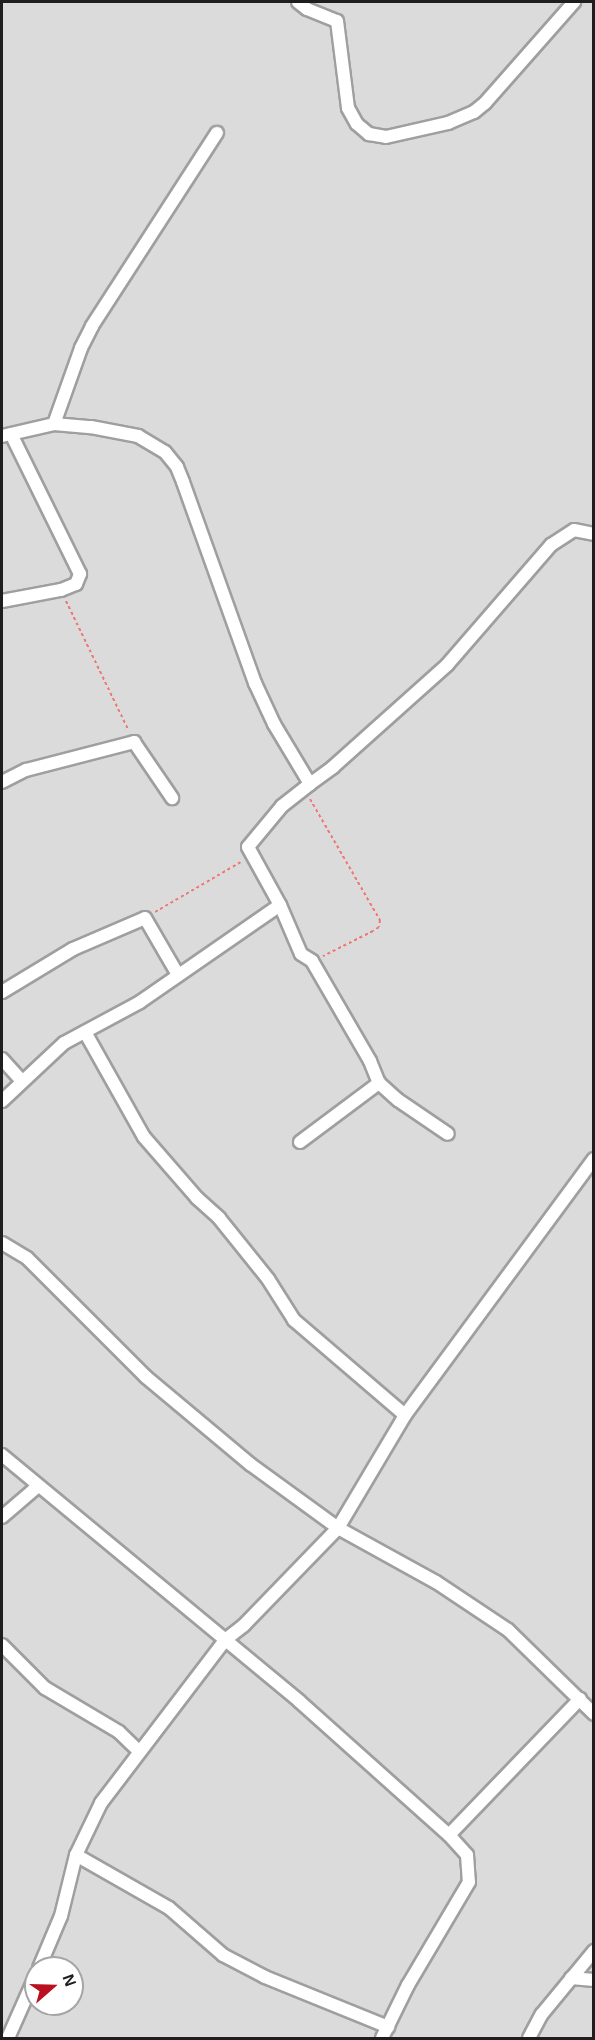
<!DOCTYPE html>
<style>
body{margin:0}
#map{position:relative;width:595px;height:2040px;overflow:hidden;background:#eeeae5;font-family:Helvetica,sans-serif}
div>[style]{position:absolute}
.residential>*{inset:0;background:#dcdbdb}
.path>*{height:2px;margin-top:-1px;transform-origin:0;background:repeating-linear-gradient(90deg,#ee7775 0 3px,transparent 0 6px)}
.roads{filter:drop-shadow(2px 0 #9f9f9f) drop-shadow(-2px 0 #9f9f9f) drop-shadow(0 2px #9f9f9f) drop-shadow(0 -2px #9f9f9f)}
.street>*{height:12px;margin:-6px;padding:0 6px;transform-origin:6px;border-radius:6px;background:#fff}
span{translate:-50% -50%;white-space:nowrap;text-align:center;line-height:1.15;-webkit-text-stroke:4.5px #fff;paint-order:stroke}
.frame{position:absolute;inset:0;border:3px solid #1e1e1e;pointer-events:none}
.north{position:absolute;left:24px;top:1956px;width:60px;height:60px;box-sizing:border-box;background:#fff;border:2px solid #a5a5a5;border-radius:50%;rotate:70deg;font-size:16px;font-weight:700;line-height:24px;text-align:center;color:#1e1e1e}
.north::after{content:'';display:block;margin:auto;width:21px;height:27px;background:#bb1020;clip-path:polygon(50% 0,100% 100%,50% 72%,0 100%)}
</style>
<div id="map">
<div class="residential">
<i style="clip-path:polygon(evenodd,2px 2px,593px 2px,593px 2038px,2px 2038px,2px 2px,36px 1968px,72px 1968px,72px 2004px,36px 2004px,36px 1968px)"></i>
</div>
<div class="path">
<i style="left:66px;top:601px;width:142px;rotate:64.2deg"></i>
<i style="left:310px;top:799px;width:140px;rotate:60deg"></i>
<i style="left:380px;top:920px;width:7px;rotate:98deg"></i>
<i style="left:379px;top:927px;width:7px;rotate:146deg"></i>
<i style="left:373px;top:931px;width:56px;rotate:153.4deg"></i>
<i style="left:155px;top:912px;width:99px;rotate:-30.2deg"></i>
</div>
<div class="roads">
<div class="street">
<i style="left:298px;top:2px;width:11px;rotate:38deg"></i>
<i style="left:307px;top:9px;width:32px;rotate:22deg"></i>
<i style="left:337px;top:21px;width:88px;rotate:82.8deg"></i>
<i style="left:348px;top:108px;width:18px;rotate:61deg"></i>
<i style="left:357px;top:124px;width:16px;rotate:40deg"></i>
<i style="left:369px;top:134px;width:17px;rotate:10deg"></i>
<i style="left:386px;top:137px;width:64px;rotate:-12.7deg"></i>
<i style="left:448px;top:123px;width:28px;rotate:-23deg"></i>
<i style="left:474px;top:112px;width:14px;rotate:-39deg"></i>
<i style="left:485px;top:103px;width:135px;rotate:-48.6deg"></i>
<i style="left:54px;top:424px;width:81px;rotate:-70.4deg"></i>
<i style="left:81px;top:348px;width:25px;rotate:-63deg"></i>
<i style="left:92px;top:326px;width:230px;rotate:-57.1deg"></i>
<i style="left:2px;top:436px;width:53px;rotate:-13deg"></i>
<i style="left:54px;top:424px;width:37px;rotate:5deg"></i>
<i style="left:91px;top:427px;width:48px;rotate:10.8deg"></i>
<i style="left:138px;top:436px;width:31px;rotate:31deg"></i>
<i style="left:165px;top:452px;width:19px;rotate:51deg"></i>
<i style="left:177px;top:467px;width:16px;rotate:68deg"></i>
<i style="left:183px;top:482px;width:214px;rotate:70.3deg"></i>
<i style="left:255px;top:683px;width:45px;rotate:65.1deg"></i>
<i style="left:274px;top:724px;width:70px;rotate:59deg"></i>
<i style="left:310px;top:784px;width:29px;rotate:-36deg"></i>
<i style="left:333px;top:767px;width:153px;rotate:-41.8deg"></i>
<i style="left:447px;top:665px;width:159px;rotate:-49.1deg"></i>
<i style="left:551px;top:545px;width:27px;rotate:-33deg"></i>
<i style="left:574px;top:530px;width:20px;rotate:11deg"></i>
<i style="left:2px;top:601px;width:60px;rotate:-10.6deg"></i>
<i style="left:61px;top:590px;width:16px;rotate:-22deg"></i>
<i style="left:76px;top:584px;width:11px;rotate:-68deg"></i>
<i style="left:80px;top:574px;width:156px;rotate:-116.2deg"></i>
<i style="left:2px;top:782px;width:27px;rotate:-27deg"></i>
<i style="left:26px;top:770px;width:112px;rotate:-14.5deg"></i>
<i style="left:134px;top:742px;width:68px;rotate:55.8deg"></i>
<i style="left:310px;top:784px;width:36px;rotate:142deg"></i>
<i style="left:282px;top:806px;width:53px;rotate:129.7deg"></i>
<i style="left:248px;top:847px;width:66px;rotate:61.1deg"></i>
<i style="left:280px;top:905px;width:53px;rotate:66.8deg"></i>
<i style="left:301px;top:954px;width:13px;rotate:32deg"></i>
<i style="left:312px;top:961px;width:116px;rotate:59.9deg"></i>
<i style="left:370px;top:1061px;width:24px;rotate:68deg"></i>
<i style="left:379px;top:1083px;width:25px;rotate:42deg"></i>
<i style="left:398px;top:1100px;width:60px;rotate:34.2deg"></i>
<i style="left:2px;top:992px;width:83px;rotate:-31.2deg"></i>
<i style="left:73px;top:949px;width:78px;rotate:-23.3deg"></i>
<i style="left:145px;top:918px;width:66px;rotate:59.9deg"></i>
<i style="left:85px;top:1032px;width:120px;rotate:60.7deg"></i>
<i style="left:144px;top:1137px;width:81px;rotate:49deg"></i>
<i style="left:197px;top:1198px;width:30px;rotate:42deg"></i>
<i style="left:219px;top:1218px;width:78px;rotate:51.2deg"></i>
<i style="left:268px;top:1279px;width:49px;rotate:57.6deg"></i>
<i style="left:294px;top:1320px;width:146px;rotate:40.6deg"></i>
<i style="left:2px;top:1059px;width:28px;rotate:48deg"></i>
<i style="left:2px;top:1101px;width:85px;rotate:-43.1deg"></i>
<i style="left:64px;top:1043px;width:86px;rotate:-28.3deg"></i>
<i style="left:140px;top:1002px;width:170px;rotate:-34.7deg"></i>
<i style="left:300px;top:1142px;width:99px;rotate:-36.8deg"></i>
<i style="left:2px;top:1243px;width:29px;rotate:31deg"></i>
<i style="left:27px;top:1258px;width:168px;rotate:45deg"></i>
<i style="left:146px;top:1377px;width:136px;rotate:39.9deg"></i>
<i style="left:250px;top:1464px;width:109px;rotate:36deg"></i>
<i style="left:338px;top:1528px;width:112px;rotate:28.9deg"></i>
<i style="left:436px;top:1582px;width:87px;rotate:33.7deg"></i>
<i style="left:508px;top:1630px;width:120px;rotate:44.3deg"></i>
<i style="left:2px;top:1455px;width:386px;rotate:39.6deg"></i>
<i style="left:299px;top:1701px;width:201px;rotate:41.8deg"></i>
<i style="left:449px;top:1835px;width:27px;rotate:48deg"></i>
<i style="left:467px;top:1855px;width:27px;rotate:86deg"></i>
<i style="left:469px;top:1882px;width:120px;rotate:120.6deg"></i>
<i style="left:408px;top:1985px;width:59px;rotate:116.1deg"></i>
<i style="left:2px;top:1517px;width:46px;rotate:-40.6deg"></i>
<i style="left:2px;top:1645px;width:61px;rotate:45deg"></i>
<i style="left:45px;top:1688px;width:86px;rotate:30.7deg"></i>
<i style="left:119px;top:1732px;width:28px;rotate:44deg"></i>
<i style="left:449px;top:1835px;width:189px;rotate:-46.1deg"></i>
<i style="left:76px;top:1855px;width:107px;rotate:29.7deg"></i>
<i style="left:169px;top:1908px;width:72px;rotate:41deg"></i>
<i style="left:223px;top:1955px;width:47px;rotate:27.6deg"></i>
<i style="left:265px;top:1977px;width:133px;rotate:22.1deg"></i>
<i style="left:39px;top:1968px;width:56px;rotate:-67.1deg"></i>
<i style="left:61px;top:1916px;width:63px;rotate:-76.2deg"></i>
<i style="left:76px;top:1855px;width:58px;rotate:-64.3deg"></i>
<i style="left:101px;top:1803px;width:205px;rotate:-52.7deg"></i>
<i style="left:225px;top:1640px;width:24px;rotate:-38deg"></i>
<i style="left:244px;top:1625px;width:135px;rotate:-45.9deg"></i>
<i style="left:338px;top:1528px;width:131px;rotate:-59.3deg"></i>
<i style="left:405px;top:1415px;width:318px;rotate:-53.6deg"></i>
<i style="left:571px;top:1978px;width:23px;rotate:5deg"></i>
<i style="left:8px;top:2038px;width:69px;rotate:-66deg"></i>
<i style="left:529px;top:2038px;width:27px;rotate:-62deg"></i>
<i style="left:542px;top:2014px;width:82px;rotate:-50.5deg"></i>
</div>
</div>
<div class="frame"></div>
<div class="north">N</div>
</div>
